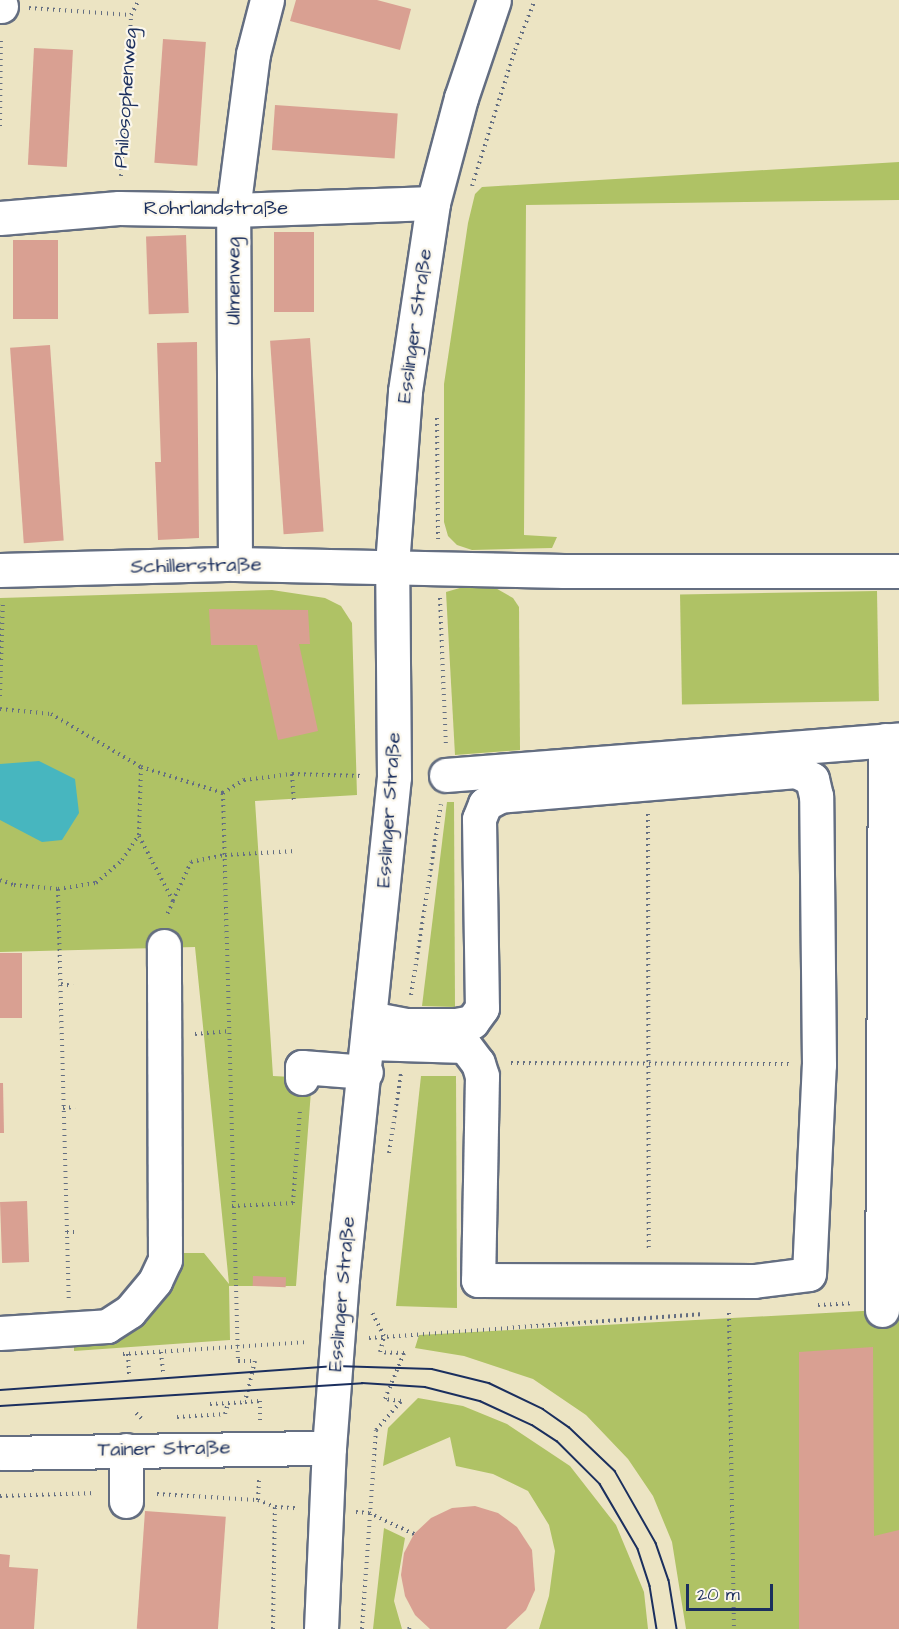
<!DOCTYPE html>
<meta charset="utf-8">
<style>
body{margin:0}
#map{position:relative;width:899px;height:1629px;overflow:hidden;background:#ece4c3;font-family:"Architects Daughter",sans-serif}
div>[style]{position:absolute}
.green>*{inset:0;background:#afc265;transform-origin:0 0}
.water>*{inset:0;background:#47b6bf}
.building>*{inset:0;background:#d9a092;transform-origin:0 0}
.path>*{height:4px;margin-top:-2px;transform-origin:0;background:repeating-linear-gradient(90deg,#646e81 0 1.5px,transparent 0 6px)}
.roads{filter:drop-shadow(2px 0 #646e81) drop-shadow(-2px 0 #646e81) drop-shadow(0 2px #646e81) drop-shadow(0 -2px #646e81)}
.minor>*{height:33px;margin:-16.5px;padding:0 16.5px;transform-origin:16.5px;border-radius:16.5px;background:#fff}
.major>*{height:33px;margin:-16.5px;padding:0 16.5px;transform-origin:16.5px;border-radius:16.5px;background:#fff}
.tram>*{height:1.5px;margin:-0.75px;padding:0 0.75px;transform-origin:0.75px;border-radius:0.75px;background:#1b2f5e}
span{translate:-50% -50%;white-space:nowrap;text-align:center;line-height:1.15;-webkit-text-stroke:4.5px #fbf7ec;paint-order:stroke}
.street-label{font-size:20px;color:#1b2f5e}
.scale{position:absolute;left:686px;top:1584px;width:87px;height:27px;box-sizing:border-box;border:3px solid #1b2f5e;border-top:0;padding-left:8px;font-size:18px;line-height:21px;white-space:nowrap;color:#1b2f5e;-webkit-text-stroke:4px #fbf7ec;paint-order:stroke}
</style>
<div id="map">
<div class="green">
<i style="clip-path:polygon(899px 162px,899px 200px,526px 205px,524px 535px,557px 537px,552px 548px,472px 550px,457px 545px,448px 536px,444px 522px,444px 384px,468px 223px,475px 194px,482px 187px)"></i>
<i style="clip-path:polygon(477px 583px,492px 586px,513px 598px,519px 607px,520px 750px,455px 755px,446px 592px)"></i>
<i style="clip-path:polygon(272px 590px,325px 598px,341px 606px,352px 623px,357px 795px,255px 801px,273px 1076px,312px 1078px,296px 1286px,229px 1286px,230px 1340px,74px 1351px,74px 1344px,111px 1342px,136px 1318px,170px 1253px,204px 1253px,229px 1284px,195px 947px,0 952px,0 598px)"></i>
<i style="left:877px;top:591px;width:110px;height:197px;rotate:89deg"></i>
<i style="clip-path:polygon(447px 802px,454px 802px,455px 1007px,422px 1006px)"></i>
<i style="clip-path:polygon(421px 1076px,456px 1076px,457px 1308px,396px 1306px)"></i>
<i style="clip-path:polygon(899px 1309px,899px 1629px,686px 1629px,672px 1542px,653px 1496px,628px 1459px,586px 1415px,533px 1379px,464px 1356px,415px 1348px,419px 1335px)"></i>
<i style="clip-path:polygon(418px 1398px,463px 1406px,507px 1424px,570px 1466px,616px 1525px,644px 1592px,648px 1629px,539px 1629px,549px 1596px,555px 1551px,549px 1525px,528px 1491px,493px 1474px,456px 1466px,450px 1437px,383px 1466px,388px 1428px)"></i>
<i style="clip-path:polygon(384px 1528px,405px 1538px,394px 1601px,402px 1629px,373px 1629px)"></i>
</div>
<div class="water">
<i style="clip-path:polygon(39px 761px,75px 779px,79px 813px,62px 840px,42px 842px,0 820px,0 764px)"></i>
</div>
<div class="building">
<i style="clip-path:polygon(296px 0,377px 0,411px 9px,400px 50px,290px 21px)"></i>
<i style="left:163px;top:39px;width:43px;height:124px;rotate:4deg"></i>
<i style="left:34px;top:48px;width:39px;height:117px;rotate:3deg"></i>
<i style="left:275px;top:105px;width:123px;height:45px;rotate:4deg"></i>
<i style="left:274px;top:232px;width:40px;height:80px"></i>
<i style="left:186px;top:235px;width:78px;height:40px;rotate:88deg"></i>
<i style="left:13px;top:240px;width:45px;height:79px"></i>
<i style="left:310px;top:338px;width:194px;height:40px;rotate:86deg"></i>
<i style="clip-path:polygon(197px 342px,199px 538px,158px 540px,155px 462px,161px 462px,157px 343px)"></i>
<i style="left:50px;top:345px;width:196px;height:40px;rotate:86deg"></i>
<i style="clip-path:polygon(209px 609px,308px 610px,310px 644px,299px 644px,318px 731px,278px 740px,257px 645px,211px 645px)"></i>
<i style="left:0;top:953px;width:22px;height:65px"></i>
<i style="clip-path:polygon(0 1083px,3px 1083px,4px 1133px,0 1133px)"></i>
<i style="left:27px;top:1201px;width:61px;height:27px;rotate:88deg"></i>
<i style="left:253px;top:1276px;width:33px;height:10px;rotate:2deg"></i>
<i style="clip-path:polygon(873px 1347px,874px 1536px,899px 1530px,899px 1629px,799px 1629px,799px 1352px)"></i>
<i style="clip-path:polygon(475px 1506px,498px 1513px,517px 1527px,532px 1550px,535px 1590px,526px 1610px,506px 1629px,430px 1629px,415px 1615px,405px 1596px,401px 1575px,404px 1553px,414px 1534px,431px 1518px,452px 1508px)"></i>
<i style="left:145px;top:1511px;width:81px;height:118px;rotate:4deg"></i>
<i style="clip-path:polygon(0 1554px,10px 1555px,9px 1567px,38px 1569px,34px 1629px,0 1629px)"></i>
</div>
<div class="path">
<i style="left:29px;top:8px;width:102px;rotate:3.9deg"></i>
<i style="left:131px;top:15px;width:17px;rotate:-62deg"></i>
<i style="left:0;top:126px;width:89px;rotate:-89.4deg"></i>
<i style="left:121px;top:176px;width:161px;rotate:-86.4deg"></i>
<i style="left:472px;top:186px;width:143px;rotate:-72.5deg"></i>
<i style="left:515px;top:50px;width:54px;rotate:-68.2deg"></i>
<i style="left:437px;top:418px;width:121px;rotate:89.5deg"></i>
<i style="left:440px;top:598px;width:148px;rotate:87.7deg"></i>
<i style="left:0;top:696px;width:95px;rotate:-88.2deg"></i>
<i style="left:0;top:709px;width:51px;rotate:5.6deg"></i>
<i style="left:51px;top:714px;width:104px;rotate:30.5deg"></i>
<i style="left:141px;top:767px;width:86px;rotate:17.6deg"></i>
<i style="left:223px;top:793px;width:25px;rotate:-32deg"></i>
<i style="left:244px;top:780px;width:48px;rotate:-7.1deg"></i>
<i style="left:292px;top:774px;width:71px;rotate:1.6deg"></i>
<i style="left:292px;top:774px;width:30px;rotate:86deg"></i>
<i style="left:223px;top:793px;width:568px;rotate:88.49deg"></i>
<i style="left:238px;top:1361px;width:17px"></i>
<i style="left:255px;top:1361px;width:42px;rotate:103.7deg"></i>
<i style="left:245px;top:1402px;width:15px;rotate:-4deg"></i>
<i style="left:260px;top:1401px;width:19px;rotate:90deg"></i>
<i style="left:648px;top:814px;width:436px;rotate:89.9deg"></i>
<i style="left:139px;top:836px;width:73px;rotate:62.4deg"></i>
<i style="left:173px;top:901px;width:15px;rotate:113deg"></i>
<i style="left:0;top:880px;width:15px;rotate:20deg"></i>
<i style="left:14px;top:885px;width:44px;rotate:5.2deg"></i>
<i style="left:58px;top:889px;width:38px;rotate:-9deg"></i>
<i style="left:96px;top:883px;width:35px;rotate:-41deg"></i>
<i style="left:122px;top:860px;width:30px;rotate:-56deg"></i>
<i style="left:139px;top:835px;width:68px;rotate:-88.3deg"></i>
<i style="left:58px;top:889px;width:410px;rotate:88.5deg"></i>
<i style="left:173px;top:901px;width:43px;rotate:-65.2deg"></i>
<i style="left:191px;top:862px;width:35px;rotate:-12deg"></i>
<i style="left:225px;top:855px;width:70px;rotate:-3.3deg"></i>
<i style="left:61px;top:984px;width:12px;rotate:9deg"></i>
<i style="left:411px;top:995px;width:193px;rotate:-81.1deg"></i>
<i style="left:195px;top:1034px;width:35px;rotate:-5deg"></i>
<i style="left:511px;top:1063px;width:278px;rotate:0.2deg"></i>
<i style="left:63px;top:1108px;width:12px;rotate:-5deg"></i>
<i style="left:389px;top:1153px;width:80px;rotate:-81.4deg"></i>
<i style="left:232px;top:1206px;width:61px;rotate:-2.8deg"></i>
<i style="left:293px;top:1203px;width:94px;rotate:-85.7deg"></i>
<i style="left:67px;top:1232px;width:12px"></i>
<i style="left:818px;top:1305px;width:34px;rotate:-3deg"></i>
<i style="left:729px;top:1313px;width:316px;rotate:89.1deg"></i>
<i style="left:369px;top:1338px;width:332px;rotate:-4.1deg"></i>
<i style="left:161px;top:1352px;width:20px;rotate:84deg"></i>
<i style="left:123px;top:1354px;width:184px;rotate:-3.7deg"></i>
<i style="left:128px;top:1354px;width:21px;rotate:87deg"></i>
<i style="left:210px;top:1404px;width:35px;rotate:-3deg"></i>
<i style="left:136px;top:1413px;width:8px;rotate:45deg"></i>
<i style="left:177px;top:1417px;width:48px;rotate:-3.6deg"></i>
<i style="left:225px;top:1414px;width:11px;rotate:-75deg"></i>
<i style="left:157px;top:1494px;width:101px;rotate:3.4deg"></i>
<i style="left:258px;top:1500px;width:18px;rotate:22deg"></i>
<i style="left:275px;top:1507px;width:22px;rotate:3deg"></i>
<i style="left:0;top:1496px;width:95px;rotate:-1.8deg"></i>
<i style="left:258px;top:1500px;width:22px;rotate:-87deg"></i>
<i style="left:356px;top:1512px;width:13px;rotate:4deg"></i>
<i style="left:369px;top:1513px;width:50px;rotate:25deg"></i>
<i style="left:273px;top:1629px;width:122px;rotate:-89.1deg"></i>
<i style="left:362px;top:1629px;width:199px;rotate:-86deg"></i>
<i style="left:376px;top:1430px;width:38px;rotate:-49deg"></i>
<i style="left:401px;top:1401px;width:16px;rotate:-173deg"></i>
<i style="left:385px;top:1399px;width:50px;rotate:-67.6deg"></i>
<i style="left:404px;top:1353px;width:24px;rotate:-178deg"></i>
<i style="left:380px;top:1352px;width:16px;rotate:-76deg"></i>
<i style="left:384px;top:1336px;width:28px;rotate:-117deg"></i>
<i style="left:409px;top:1629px;width:3px;rotate:-72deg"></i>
</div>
<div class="roads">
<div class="minor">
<i style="left:0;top:6px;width:1px"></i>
<i style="left:0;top:218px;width:119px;rotate:-4.8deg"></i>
<i style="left:119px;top:208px;width:114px;rotate:1deg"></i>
<i style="left:233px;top:210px;width:200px;rotate:-2deg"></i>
<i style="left:235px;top:564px;width:354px;rotate:-90.3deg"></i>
<i style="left:233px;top:210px;width:157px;rotate:-82.7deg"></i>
<i style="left:253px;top:54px;width:56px;rotate:-75.5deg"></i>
<i style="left:0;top:570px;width:235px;rotate:-1.5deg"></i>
<i style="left:235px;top:564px;width:329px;rotate:1.2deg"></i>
<i style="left:564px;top:571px;width:335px"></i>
<i style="left:446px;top:775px;width:454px;rotate:-4.5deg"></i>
<i style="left:368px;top:1043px;width:97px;rotate:1.8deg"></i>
<i style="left:465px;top:1046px;width:21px;rotate:53deg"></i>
<i style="left:478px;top:1063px;width:14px;rotate:73deg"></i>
<i style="left:482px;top:1076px;width:204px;rotate:91.1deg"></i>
<i style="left:478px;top:1280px;width:276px;rotate:0.2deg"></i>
<i style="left:754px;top:1281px;width:55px;rotate:-7.3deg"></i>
<i style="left:809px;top:1274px;width:209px;rotate:-87.3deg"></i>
<i style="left:819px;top:1065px;width:269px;rotate:-90.6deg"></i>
<i style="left:816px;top:796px;width:17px;rotate:-103deg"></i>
<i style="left:812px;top:779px;width:18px;rotate:-153deg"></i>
<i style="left:796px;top:771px;width:297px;rotate:175.2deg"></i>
<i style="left:500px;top:796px;width:17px;rotate:152deg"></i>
<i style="left:485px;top:804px;width:16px;rotate:112deg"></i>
<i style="left:479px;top:819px;width:189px;rotate:89.1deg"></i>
<i style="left:482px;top:1008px;width:17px;rotate:126deg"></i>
<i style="left:472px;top:1022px;width:16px;rotate:169deg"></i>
<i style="left:456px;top:1025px;width:50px;rotate:180deg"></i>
<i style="left:406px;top:1025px;width:36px;rotate:-169deg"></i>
<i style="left:302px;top:1078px;width:11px;rotate:-90deg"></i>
<i style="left:302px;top:1067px;width:64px;rotate:4.5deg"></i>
<i style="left:882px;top:1310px;width:570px;rotate:-89.7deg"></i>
<i style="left:0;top:1333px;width:107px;rotate:-3.7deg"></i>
<i style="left:107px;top:1326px;width:27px;rotate:-33deg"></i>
<i style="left:130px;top:1311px;width:39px;rotate:-50deg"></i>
<i style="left:155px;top:1281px;width:23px;rotate:-65deg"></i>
<i style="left:165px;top:1260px;width:314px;rotate:-90.2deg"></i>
<i style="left:126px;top:1450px;width:51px;rotate:90deg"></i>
<i style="left:0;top:1453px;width:329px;rotate:-0.9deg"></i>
</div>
<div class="major">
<i style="left:321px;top:1629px;width:181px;rotate:-87.5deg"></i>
<i style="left:329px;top:1448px;width:169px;rotate:-85.6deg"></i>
<i style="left:342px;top:1279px;width:505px;rotate:-84.09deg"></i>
<i style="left:394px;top:777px;width:212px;rotate:-90.5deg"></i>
<i style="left:392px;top:565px;width:174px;rotate:-85.7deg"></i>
<i style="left:405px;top:391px;width:190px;rotate:-81.5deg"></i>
<i style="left:433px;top:203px;width:109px;rotate:-75.1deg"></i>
<i style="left:461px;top:98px;width:103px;rotate:-71.4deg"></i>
</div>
</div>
<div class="tram">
<i style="left:0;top:1390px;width:336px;rotate:-4.1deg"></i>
<i style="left:335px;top:1366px;width:97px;rotate:1.8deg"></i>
<i style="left:432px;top:1369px;width:59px;rotate:13.8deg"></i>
<i style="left:489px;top:1383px;width:60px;rotate:25.7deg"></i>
<i style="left:543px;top:1409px;width:32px;rotate:35deg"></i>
<i style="left:569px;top:1427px;width:64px;rotate:43.7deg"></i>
<i style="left:615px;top:1471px;width:83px;rotate:60.3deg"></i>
<i style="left:656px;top:1543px;width:39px;rotate:71deg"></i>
<i style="left:669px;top:1580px;width:50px;rotate:80.7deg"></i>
<i style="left:0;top:1406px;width:363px;rotate:-3.6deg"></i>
<i style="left:362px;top:1383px;width:63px;rotate:3.6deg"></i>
<i style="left:425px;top:1387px;width:57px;rotate:14.3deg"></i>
<i style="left:480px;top:1401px;width:57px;rotate:24.8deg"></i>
<i style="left:532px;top:1425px;width:30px;rotate:33deg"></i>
<i style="left:557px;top:1441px;width:61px;rotate:45deg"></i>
<i style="left:600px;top:1484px;width:75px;rotate:59.7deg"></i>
<i style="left:638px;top:1549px;width:39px;rotate:72deg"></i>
<i style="left:650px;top:1586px;width:44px;rotate:80.8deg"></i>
</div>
<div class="street-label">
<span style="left:126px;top:98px;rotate:-86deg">Philosophenweg</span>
<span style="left:216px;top:208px">Rohrlandstraße</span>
<span style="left:234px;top:281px;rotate:-90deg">Ulmenweg</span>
<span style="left:415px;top:326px;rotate:-82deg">Esslinger Straße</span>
<span style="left:196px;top:566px;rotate:-1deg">Schillerstraße</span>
<span style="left:389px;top:810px;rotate:-86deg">Esslinger Straße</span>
<span style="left:342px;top:1294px;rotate:-85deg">Esslinger Straße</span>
<span style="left:164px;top:1449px;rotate:-1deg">Tainer Straße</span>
</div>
<div class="scale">20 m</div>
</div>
